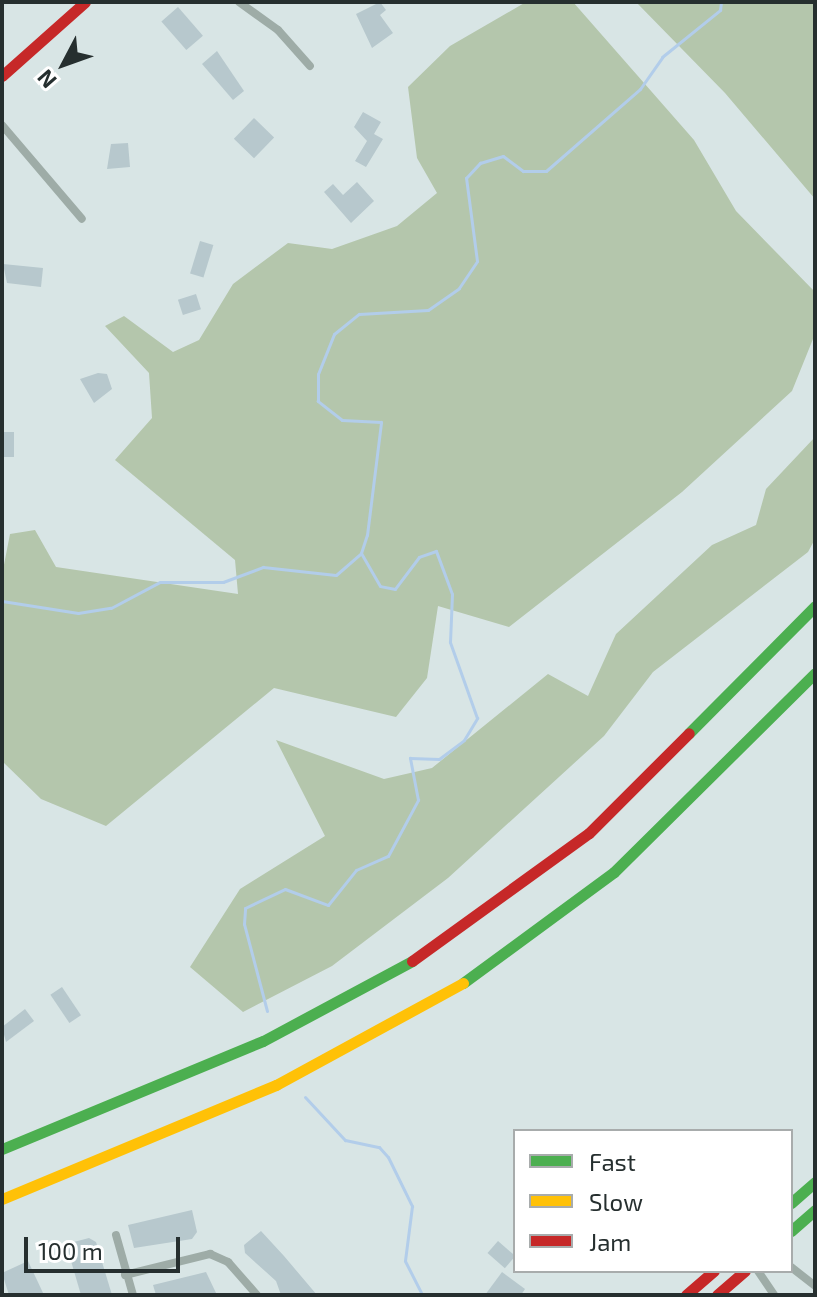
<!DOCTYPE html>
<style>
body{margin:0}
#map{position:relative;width:817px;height:1297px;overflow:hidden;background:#d8e5e5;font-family:"Exo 2",sans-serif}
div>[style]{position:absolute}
.forest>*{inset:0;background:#b4c6ac}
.stream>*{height:3px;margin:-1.5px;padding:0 1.5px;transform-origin:1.5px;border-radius:1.5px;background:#b2cdea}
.building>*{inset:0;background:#b7c8cd;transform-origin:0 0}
.street>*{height:8px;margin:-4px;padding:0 4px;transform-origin:4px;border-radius:4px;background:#9eaca7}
.fast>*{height:11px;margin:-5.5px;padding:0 5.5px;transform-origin:5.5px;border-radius:5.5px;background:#4caf50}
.slow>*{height:11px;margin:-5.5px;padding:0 5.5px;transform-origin:5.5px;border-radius:5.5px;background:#ffc107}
.jam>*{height:11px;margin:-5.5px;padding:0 5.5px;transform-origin:5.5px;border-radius:5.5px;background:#c62828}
span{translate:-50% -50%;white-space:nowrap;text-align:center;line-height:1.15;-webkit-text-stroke:7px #fff;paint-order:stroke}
.frame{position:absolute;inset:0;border:4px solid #262f2f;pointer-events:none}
.legend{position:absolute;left:513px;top:1129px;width:280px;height:144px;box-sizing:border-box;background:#fff;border:2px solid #a8acac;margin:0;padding:10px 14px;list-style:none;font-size:24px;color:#262f2f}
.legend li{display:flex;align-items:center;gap:16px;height:40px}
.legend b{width:40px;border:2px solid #a8acac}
.north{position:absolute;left:24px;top:24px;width:80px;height:80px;-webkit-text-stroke:6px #fff;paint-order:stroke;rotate:229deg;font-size:22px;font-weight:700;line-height:32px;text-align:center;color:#262f2f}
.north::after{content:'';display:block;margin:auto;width:28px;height:36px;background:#262f2f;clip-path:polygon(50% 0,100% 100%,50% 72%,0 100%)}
.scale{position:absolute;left:24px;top:1237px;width:156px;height:36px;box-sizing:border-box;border:4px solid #262f2f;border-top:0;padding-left:10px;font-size:24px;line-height:28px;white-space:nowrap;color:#262f2f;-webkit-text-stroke:6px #fff;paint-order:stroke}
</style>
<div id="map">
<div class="forest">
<i style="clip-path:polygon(526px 2px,573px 2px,694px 140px,736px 211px,815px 292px,815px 334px,792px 391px,682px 492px,509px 627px,438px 606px,427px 678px,396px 717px,274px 688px,106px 826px,41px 799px,2px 761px,2px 575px,10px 534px,35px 530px,56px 567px,238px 594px,235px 560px,115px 460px,152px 418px,149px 373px,105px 326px,124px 316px,173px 352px,199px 340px,233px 284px,288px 243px,332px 249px,397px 226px,437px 193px,417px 158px,408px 87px,450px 46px)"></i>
<i style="clip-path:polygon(636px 2px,815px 2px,815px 199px,725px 93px)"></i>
<i style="clip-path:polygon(815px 437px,815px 539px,808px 552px,653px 672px,604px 736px,448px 878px,332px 966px,243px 1012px,190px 967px,240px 889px,325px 836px,276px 740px,384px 779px,432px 768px,548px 674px,588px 696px,616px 634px,712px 545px,756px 525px,766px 489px)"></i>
</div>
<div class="stream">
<i style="left:2px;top:601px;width:77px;rotate:9deg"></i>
<i style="left:78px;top:613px;width:33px;rotate:-9deg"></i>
<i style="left:111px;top:608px;width:55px;rotate:-28deg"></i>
<i style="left:160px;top:582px;width:63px"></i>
<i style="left:223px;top:582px;width:43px;rotate:-20.6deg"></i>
<i style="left:263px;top:567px;width:73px;rotate:6.3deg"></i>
<i style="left:336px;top:575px;width:33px;rotate:-41deg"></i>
<i style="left:361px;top:553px;width:19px;rotate:-72deg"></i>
<i style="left:367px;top:535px;width:114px;rotate:-82.9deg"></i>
<i style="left:381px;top:422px;width:39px;rotate:-177deg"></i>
<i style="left:342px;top:420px;width:31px;rotate:-142deg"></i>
<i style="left:318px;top:401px;width:27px;rotate:-90deg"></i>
<i style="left:318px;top:374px;width:43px;rotate:-68.2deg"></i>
<i style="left:334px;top:334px;width:32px;rotate:-39deg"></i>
<i style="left:359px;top:314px;width:69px;rotate:-3.3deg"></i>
<i style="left:428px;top:310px;width:38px;rotate:-35deg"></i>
<i style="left:459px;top:288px;width:32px;rotate:-56deg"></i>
<i style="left:477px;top:261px;width:84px;rotate:-97.5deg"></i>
<i style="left:466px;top:178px;width:21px;rotate:-47deg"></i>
<i style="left:480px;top:163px;width:24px;rotate:-17deg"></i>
<i style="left:503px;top:156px;width:25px;rotate:37deg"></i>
<i style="left:523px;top:171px;width:23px"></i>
<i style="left:546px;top:171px;width:125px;rotate:-41.1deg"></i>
<i style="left:640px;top:89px;width:39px;rotate:-55deg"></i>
<i style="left:662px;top:57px;width:75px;rotate:-39deg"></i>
<i style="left:720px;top:10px;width:8px;rotate:-83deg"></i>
<i style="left:267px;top:1011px;width:90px;rotate:-104.8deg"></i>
<i style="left:244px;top:924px;width:16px;rotate:-86deg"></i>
<i style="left:245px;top:908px;width:44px;rotate:-25.4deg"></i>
<i style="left:285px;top:889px;width:46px;rotate:20.4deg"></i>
<i style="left:328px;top:905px;width:45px;rotate:-51.3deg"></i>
<i style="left:356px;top:870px;width:35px;rotate:-24deg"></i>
<i style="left:388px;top:856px;width:64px;rotate:-61.8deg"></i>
<i style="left:418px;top:800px;width:43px;rotate:-100.8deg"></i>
<i style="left:410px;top:758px;width:29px;rotate:2deg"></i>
<i style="left:439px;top:759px;width:31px;rotate:-37deg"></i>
<i style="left:464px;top:740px;width:26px;rotate:-59deg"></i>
<i style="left:477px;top:718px;width:81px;rotate:-109.6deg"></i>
<i style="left:450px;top:642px;width:48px;rotate:-87.6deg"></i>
<i style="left:452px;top:594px;width:46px;rotate:-110.4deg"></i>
<i style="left:436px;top:551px;width:18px;rotate:161deg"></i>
<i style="left:419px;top:557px;width:40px;rotate:127deg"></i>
<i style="left:395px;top:589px;width:15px;rotate:-169deg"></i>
<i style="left:380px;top:586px;width:38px;rotate:-120deg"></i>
<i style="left:305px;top:1097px;width:59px;rotate:47.1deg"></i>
<i style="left:345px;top:1140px;width:35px;rotate:12deg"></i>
<i style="left:379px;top:1147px;width:13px;rotate:48deg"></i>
<i style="left:388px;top:1157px;width:55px;rotate:63.9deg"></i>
<i style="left:412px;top:1206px;width:55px;rotate:97.3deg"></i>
<i style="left:405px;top:1261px;width:38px;rotate:63deg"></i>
</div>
<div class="building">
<i style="clip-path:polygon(380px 2px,386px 10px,380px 15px,393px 33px,372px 48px,356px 14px)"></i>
<i style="left:178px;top:7px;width:38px;height:22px;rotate:49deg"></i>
<i style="clip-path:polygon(217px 51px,244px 91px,233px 100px,202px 64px)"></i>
<i style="clip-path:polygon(363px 112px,381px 122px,374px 134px,383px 139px,366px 167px,355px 161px,367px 141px,354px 127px)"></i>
<i style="left:254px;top:118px;width:28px;height:29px;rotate:44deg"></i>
<i style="clip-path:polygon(128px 143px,130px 167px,107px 169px,111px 144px)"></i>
<i style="clip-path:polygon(357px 182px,374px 201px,351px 223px,324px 192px,333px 184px,343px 195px)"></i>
<i style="left:200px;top:241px;width:14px;height:34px;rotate:17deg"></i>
<i style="clip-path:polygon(3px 264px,43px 268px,41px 287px,7px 283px)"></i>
<i style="left:196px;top:294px;width:16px;height:19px;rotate:72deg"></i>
<i style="clip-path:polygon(98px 373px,107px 374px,112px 389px,94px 403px,80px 379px)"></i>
<i style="left:2px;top:432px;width:12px;height:25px"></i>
<i style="left:62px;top:987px;width:34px;height:14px;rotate:56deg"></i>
<i style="clip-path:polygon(25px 1009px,34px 1021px,6px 1042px,2px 1027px)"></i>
<i style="clip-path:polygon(192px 1210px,197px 1232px,192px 1239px,134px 1248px,128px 1225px)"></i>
<i style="clip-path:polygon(261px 1231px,284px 1256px,317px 1295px,281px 1295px,276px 1281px,245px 1253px,244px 1245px)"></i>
<i style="clip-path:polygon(89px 1238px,96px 1242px,112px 1295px,81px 1295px,66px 1244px)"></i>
<i style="left:498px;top:1241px;width:23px;height:16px;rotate:41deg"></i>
<i style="clip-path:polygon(28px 1261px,44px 1295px,9px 1295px,2px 1273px)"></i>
<i style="clip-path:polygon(206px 1272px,217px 1295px,156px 1295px,153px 1285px)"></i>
<i style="clip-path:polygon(502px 1272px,525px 1289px,521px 1295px,485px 1295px)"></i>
</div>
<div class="street">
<i style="left:239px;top:2px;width:48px;rotate:35.7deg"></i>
<i style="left:278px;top:30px;width:48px;rotate:48.4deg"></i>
<i style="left:2px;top:125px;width:123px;rotate:49.6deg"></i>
<i style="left:116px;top:1235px;width:62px;rotate:74.2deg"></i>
<i style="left:791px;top:1267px;width:31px;rotate:38deg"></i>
<i style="left:758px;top:1271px;width:29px;rotate:56deg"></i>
<i style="left:125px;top:1275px;width:88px;rotate:-13.9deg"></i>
<i style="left:210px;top:1254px;width:20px;rotate:24deg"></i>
<i style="left:228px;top:1262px;width:44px;rotate:48.7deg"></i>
</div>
<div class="fast">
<i style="left:689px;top:733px;width:179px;rotate:-45.2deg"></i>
<i style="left:463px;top:983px;width:187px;rotate:-36.3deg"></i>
<i style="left:614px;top:872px;width:283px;rotate:-44.7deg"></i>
<i style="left:2px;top:1149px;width:282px;rotate:-22.5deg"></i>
<i style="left:263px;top:1041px;width:169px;rotate:-28.2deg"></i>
<i style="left:791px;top:1203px;width:32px;rotate:-41deg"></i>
<i style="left:791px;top:1231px;width:32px;rotate:-41deg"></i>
</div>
<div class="slow">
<i style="left:2px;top:1199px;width:297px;rotate:-22.6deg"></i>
<i style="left:276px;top:1085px;width:213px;rotate:-28.6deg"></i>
</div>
<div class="jam">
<i style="left:2px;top:76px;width:111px;rotate:-41.7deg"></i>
<i style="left:412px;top:961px;width:218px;rotate:-35.9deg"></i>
<i style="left:589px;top:833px;width:141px;rotate:-45deg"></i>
<i style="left:686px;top:1295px;width:37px;rotate:-41deg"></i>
<i style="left:717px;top:1295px;width:37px;rotate:-41deg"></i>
</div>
<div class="frame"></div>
<ul class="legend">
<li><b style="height:10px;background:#4caf50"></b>Fast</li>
<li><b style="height:10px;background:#ffc107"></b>Slow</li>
<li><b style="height:10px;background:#c62828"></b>Jam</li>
</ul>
<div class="north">N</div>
<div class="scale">100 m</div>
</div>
